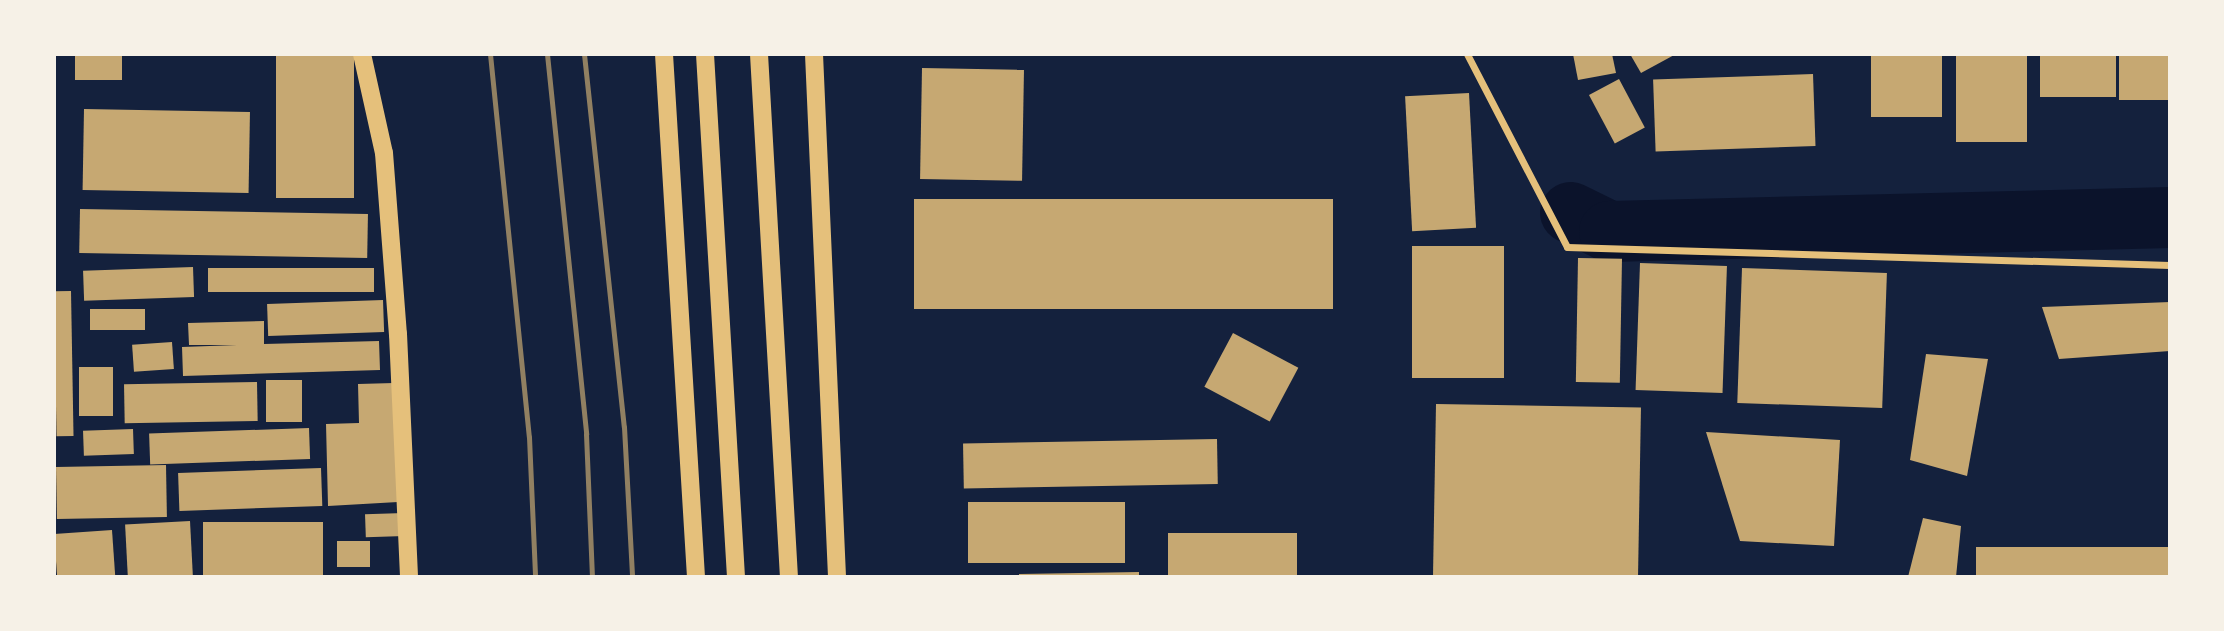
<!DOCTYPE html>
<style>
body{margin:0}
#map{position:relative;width:2224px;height:631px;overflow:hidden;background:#14213d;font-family:"DejaVu Sans",sans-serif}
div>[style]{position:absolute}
.canal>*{height:61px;margin:-30.5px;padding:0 30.5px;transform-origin:30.5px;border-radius:30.5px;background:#0b132b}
.building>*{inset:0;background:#c6a872;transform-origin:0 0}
.minor>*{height:7px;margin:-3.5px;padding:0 3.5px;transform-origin:3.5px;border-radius:3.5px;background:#e5c07b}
.primary>*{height:18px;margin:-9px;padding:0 9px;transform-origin:9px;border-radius:9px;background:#e5c07b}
.rail>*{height:5px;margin:-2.5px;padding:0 2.5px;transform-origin:2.5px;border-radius:2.5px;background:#918062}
span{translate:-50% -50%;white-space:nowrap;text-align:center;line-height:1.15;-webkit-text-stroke:5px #f6f1e7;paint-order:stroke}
.frame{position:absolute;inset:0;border:56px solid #f6f1e7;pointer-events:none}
</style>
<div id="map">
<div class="canal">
<i style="left:1570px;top:212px;width:43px;rotate:26deg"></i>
<i style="left:1609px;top:231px;width:561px;rotate:-1.43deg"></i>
</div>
<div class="building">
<i style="left:75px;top:54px;width:47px;height:26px"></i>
<i style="left:276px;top:54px;width:78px;height:144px"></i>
<i style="clip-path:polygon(1573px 54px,1612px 54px,1616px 73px,1578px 80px)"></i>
<i style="clip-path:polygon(1630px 54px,1676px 54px,1641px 73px)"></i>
<i style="left:1871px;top:54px;width:71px;height:63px"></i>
<i style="left:1956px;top:54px;width:71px;height:88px"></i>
<i style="left:2040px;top:54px;width:76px;height:43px"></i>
<i style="left:2119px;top:54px;width:51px;height:46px"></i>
<i style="left:922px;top:68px;width:102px;height:111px;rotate:1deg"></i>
<i style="left:1813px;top:74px;width:72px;height:160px;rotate:88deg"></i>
<i style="left:1619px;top:79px;width:55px;height:34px;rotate:62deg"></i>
<i style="left:1469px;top:93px;width:135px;height:64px;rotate:87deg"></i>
<i style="left:84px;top:109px;width:166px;height:81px;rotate:1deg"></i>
<i style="left:914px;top:199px;width:419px;height:110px"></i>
<i style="left:80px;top:209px;width:288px;height:44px;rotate:1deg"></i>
<i style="left:1412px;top:246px;width:92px;height:132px"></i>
<i style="left:1578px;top:258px;width:44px;height:124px;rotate:1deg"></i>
<i style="left:1640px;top:263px;width:87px;height:127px;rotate:2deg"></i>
<i style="left:193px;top:267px;width:30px;height:110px;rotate:88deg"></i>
<i style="left:208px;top:268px;width:166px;height:24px"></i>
<i style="left:1742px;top:268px;width:145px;height:135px;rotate:2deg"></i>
<i style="left:71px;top:291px;width:145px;height:17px;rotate:89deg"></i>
<i style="left:383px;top:300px;width:32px;height:116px;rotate:88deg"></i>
<i style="clip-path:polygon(2170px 302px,2170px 351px,2059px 359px,2042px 307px)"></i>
<i style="left:90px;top:309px;width:55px;height:21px"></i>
<i style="clip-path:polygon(264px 321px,264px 344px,379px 341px,380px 370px,183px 376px,182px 347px,237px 345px,189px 345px,188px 323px)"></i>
<i style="left:1233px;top:333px;width:74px;height:61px;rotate:28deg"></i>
<i style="left:172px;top:342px;width:27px;height:40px;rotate:86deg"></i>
<i style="clip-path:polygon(1926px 354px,1988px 359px,1967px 476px,1910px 460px)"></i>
<i style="left:79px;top:367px;width:34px;height:49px"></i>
<i style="left:266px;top:380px;width:36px;height:42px"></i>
<i style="left:257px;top:382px;width:39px;height:133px;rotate:89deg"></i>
<i style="clip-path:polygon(394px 383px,398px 502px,328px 506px,326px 424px,359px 423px,358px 384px)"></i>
<i style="left:1436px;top:404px;width:205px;height:173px;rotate:1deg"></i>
<i style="left:309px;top:428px;width:31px;height:160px;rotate:88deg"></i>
<i style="left:133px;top:429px;width:25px;height:50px;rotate:88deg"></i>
<i style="clip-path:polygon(1706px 432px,1840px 440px,1834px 546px,1740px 541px)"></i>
<i style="left:1217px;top:439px;width:45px;height:254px;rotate:89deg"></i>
<i style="left:166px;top:465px;width:52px;height:110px;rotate:89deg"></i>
<i style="left:321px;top:468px;width:38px;height:143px;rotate:88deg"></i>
<i style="left:968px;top:502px;width:157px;height:61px"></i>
<i style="left:404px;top:513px;width:23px;height:39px;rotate:88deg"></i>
<i style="clip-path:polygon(1923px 518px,1961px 526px,1956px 577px,1908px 577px)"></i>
<i style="left:190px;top:521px;width:56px;height:65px;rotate:87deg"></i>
<i style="left:203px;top:522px;width:120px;height:55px"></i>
<i style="left:112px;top:530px;width:47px;height:58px;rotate:86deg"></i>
<i style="left:1297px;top:533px;width:44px;height:129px;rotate:90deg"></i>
<i style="left:337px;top:541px;width:33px;height:26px"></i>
<i style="left:1976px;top:547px;width:194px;height:30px"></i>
<i style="clip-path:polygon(1139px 572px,1139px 577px,1019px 577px,1019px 574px)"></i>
</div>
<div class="minor">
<i style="left:1467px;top:54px;width:217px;rotate:62.6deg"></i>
<i style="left:1567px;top:247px;width:603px;rotate:1.71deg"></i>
</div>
<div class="primary">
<i style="left:362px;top:54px;width:101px;rotate:77.5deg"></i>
<i style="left:384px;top:153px;width:182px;rotate:85.6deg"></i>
<i style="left:398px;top:334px;width:243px;rotate:87.4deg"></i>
<i style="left:664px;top:54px;width:524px;rotate:86.5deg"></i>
<i style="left:705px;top:54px;width:524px;rotate:86.61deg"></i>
<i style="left:759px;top:54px;width:524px;rotate:86.72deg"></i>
<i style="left:814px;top:54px;width:524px;rotate:87.48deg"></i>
</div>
<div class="rail">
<i style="left:490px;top:54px;width:385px;rotate:84.2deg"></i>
<i style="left:529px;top:437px;width:140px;rotate:87.5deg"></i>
<i style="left:547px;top:54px;width:382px;rotate:84.1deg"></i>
<i style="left:586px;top:434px;width:143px;rotate:87.6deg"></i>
<i style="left:584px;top:54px;width:375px;rotate:83.9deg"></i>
<i style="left:624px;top:427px;width:150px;rotate:86.9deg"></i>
</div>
<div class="frame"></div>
</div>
